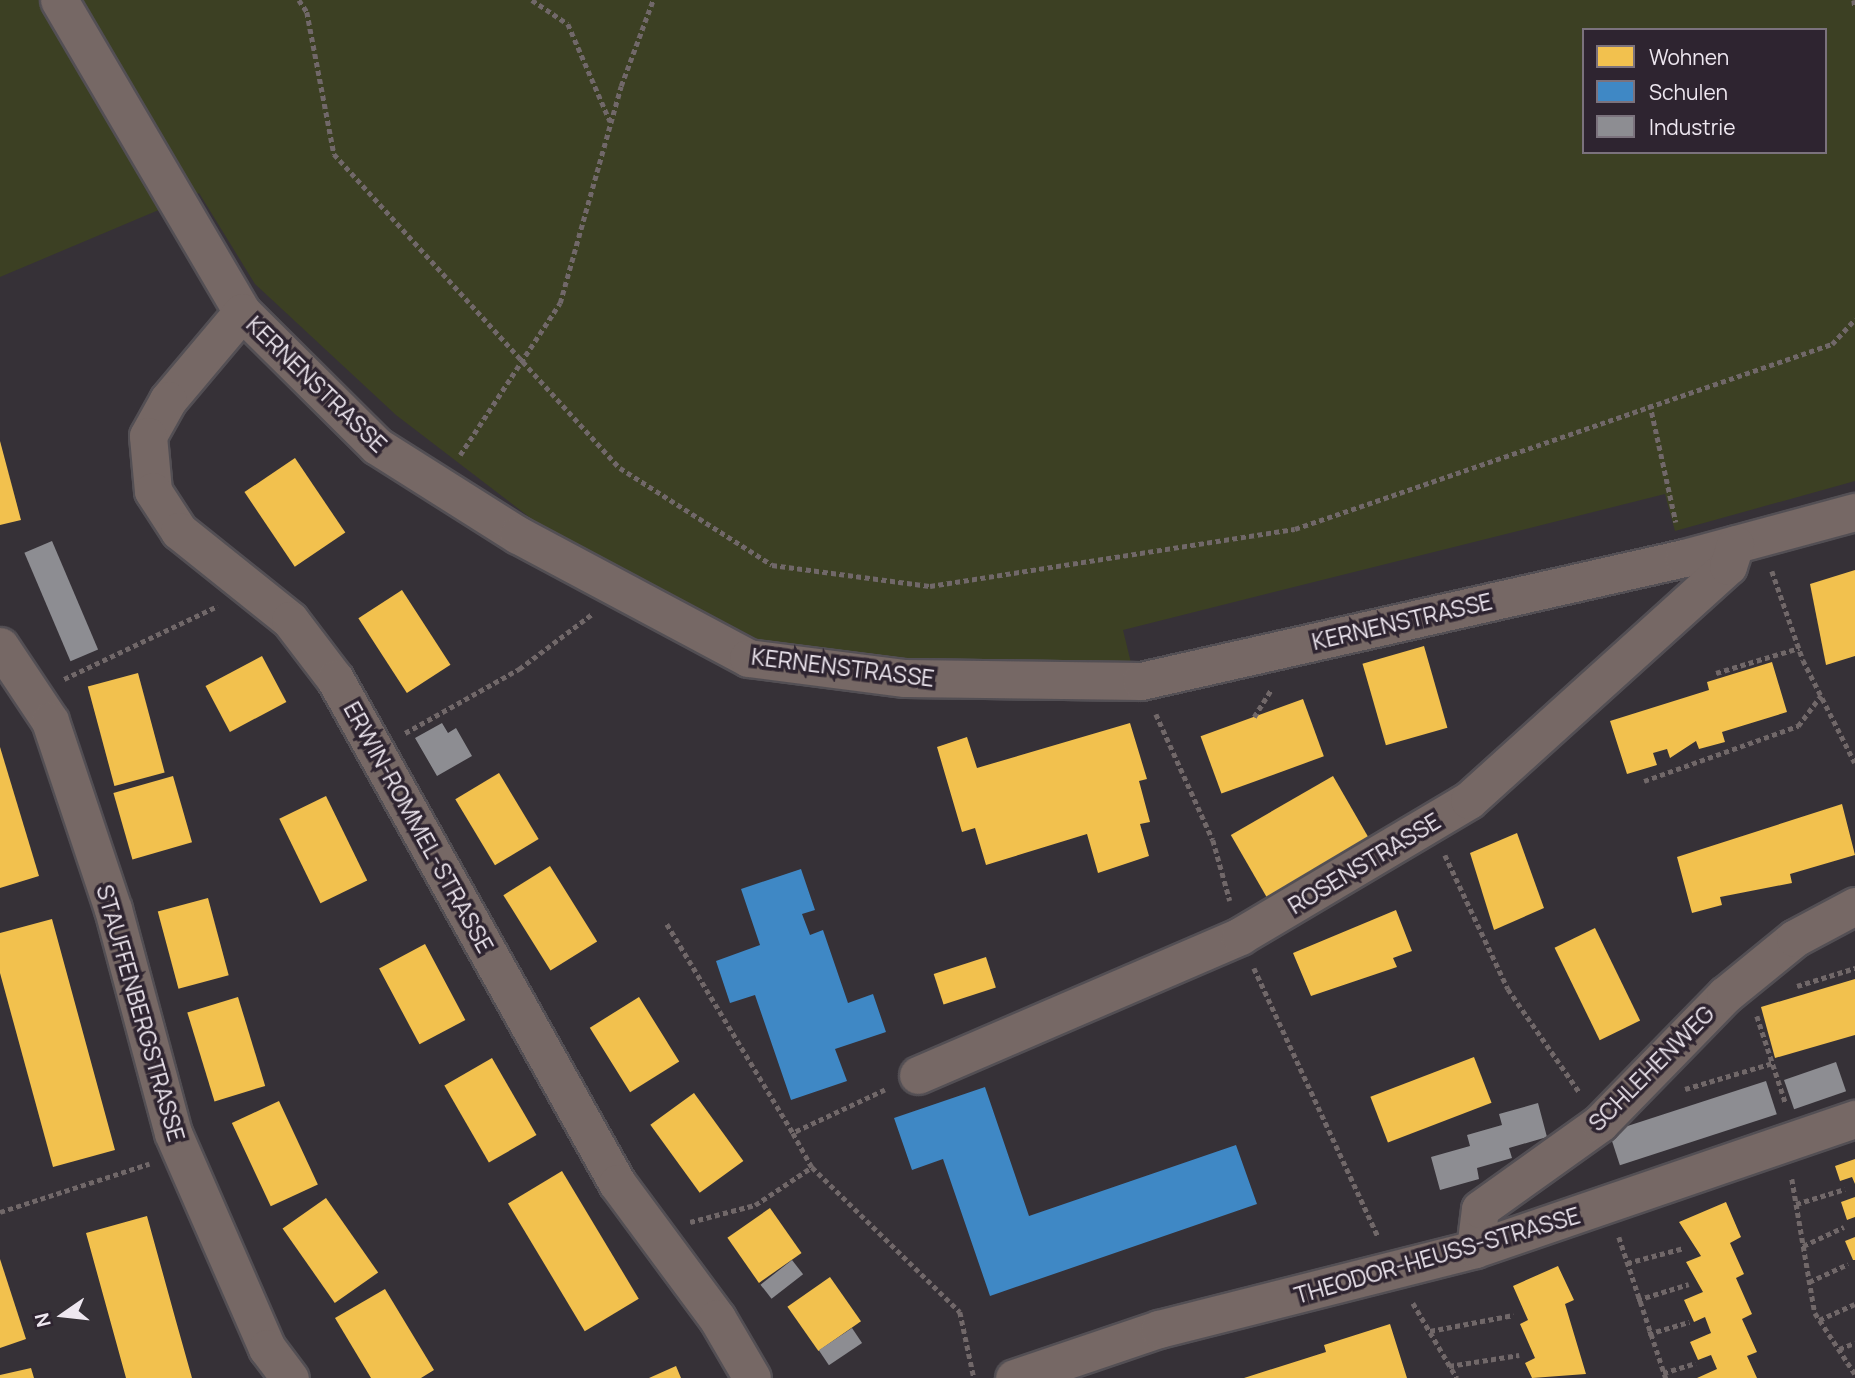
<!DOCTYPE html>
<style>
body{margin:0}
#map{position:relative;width:1855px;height:1378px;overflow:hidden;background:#363137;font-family:Manrope,sans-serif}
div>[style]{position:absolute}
.green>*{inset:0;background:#3c4023}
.homes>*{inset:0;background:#f2c14e;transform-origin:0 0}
.schools>*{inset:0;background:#3f88c5}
.industry>*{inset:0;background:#8d8d92;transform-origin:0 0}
.path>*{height:4.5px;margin-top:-2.25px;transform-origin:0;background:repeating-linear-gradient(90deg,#716869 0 5px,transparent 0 8.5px)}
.roads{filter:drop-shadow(2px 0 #534f54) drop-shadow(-2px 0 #534f54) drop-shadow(0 2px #534f54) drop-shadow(0 -2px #534f54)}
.minor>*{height:37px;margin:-18.5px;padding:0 18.5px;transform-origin:18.5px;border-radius:18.5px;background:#766865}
span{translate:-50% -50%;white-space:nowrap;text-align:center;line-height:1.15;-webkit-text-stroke:7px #2e2430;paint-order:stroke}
.street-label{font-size:23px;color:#eee7f0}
.legend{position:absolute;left:1582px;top:28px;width:245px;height:126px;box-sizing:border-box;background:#2e2430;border:2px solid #7b727d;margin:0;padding:9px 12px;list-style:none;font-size:21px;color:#eee7f0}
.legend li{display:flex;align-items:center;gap:14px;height:35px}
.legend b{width:35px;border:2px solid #7b727d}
.north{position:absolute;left:28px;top:1280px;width:70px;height:70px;-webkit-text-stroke:5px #2e2430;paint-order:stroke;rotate:256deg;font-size:19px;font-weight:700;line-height:28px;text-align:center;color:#eee7f0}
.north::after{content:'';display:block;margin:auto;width:24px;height:32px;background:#eee7f0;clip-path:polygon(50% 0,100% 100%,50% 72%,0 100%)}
</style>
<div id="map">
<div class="green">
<i style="clip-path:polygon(evenodd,0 0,1855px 0,1855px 481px,1675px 531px,1665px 494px,1123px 630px,1132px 667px,908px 663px,761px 641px,537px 523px,396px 415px,255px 284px,199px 193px,0 277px,0 0,1584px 30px,1825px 30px,1825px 152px,1584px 152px,1584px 30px)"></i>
</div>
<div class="homes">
<i style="clip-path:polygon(0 441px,21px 520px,0 525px)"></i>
<i style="left:295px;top:458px;width:90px;height:61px;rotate:56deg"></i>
<i style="clip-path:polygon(1855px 570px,1855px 656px,1826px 665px,1810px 584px)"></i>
<i style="left:402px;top:590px;width:89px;height:52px;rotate:57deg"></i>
<i style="left:1424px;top:646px;width:85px;height:64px;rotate:74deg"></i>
<i style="left:262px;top:656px;width:52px;height:64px;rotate:62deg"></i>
<i style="clip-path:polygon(1772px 662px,1787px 712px,1722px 732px,1725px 742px,1699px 749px,1696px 741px,1670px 758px,1667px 749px,1653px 753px,1657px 765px,1627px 774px,1610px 721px,1709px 690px,1707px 682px)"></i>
<i style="left:138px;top:673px;width:103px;height:52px;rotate:75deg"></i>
<i style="left:1303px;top:699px;width:61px;height:109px;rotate:70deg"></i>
<i style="clip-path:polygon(1130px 723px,1147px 779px,1139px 781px,1150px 822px,1140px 824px,1149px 856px,1098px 873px,1087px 834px,986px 865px,975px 828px,962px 832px,937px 747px,967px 737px,977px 768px)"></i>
<i style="clip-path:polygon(0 747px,39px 876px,0 888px)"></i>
<i style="left:499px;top:773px;width:77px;height:51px;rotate:59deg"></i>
<i style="left:173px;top:776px;width:69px;height:62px;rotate:74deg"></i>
<i style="left:1333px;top:776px;width:73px;height:118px;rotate:60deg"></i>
<i style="left:326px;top:796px;width:94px;height:52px;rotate:64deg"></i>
<i style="clip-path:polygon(1842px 804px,1855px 855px,1790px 874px,1792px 883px,1720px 897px,1722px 905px,1692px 913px,1677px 857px)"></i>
<i style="clip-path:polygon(1517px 833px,1544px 908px,1494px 930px,1470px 853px)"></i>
<i style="left:550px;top:866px;width:89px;height:55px;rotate:58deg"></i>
<i style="left:208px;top:898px;width:80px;height:52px;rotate:75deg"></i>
<i style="clip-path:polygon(1396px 910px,1412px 951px,1393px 958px,1397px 967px,1311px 996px,1293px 953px)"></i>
<i style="clip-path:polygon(52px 919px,115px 1150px,53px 1167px,0 973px,0 933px)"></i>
<i style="left:1595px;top:928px;width:103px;height:45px;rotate:64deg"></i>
<i style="left:425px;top:944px;width:86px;height:52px;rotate:62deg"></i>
<i style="left:986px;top:957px;width:32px;height:55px;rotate:72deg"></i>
<i style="clip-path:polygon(1855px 979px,1855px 1035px,1775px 1058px,1761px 1007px)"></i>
<i style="left:238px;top:997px;width:93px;height:53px;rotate:73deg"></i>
<i style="left:639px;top:997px;width:76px;height:58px;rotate:58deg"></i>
<i style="left:1474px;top:1057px;width:49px;height:111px;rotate:69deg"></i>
<i style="left:492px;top:1058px;width:89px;height:55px;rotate:60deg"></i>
<i style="left:694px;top:1093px;width:84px;height:54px;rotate:54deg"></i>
<i style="left:279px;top:1101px;width:92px;height:52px;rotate:65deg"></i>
<i style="clip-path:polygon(1855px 1159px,1855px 1184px,1852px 1177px,1840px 1181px,1835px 1166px)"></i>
<i style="left:562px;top:1171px;width:149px;height:63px;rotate:59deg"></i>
<i style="clip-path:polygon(1855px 1197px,1855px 1217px,1847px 1220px,1841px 1202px)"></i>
<i style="left:326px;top:1198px;width:91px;height:53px;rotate:55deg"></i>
<i style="clip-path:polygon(1726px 1202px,1741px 1237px,1730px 1243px,1744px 1274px,1736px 1278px,1752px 1314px,1742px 1319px,1757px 1352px,1747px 1356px,1757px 1378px,1697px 1378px,1717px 1369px,1711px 1355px,1698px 1360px,1690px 1342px,1711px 1333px,1705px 1317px,1694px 1322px,1684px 1300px,1703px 1292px,1686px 1262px,1701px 1256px,1679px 1222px)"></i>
<i style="left:770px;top:1208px;width:55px;height:52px;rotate:55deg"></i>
<i style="clip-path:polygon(147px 1216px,176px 1321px,192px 1378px,126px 1378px,86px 1233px)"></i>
<i style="clip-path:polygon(1855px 1237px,1855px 1260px,1853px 1260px,1845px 1241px)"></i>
<i style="clip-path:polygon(0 1259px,26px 1339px,0 1348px)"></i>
<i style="clip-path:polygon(1558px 1266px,1574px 1300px,1565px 1304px,1586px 1374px,1532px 1378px,1525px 1363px,1535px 1358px,1520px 1324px,1528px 1320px,1513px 1286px)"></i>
<i style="left:830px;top:1277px;width:54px;height:52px;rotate:55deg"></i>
<i style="clip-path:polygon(385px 1289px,434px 1370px,421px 1378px,371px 1378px,335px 1318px)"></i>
<i style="clip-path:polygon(1390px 1324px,1407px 1378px,1244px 1378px,1326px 1352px,1324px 1345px)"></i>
<i style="clip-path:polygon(676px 1366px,681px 1378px,649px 1378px)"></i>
<i style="clip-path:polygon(31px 1368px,34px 1378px,0 1378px,0 1375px)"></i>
</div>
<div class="schools">
<i style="clip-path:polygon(801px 869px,815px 910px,802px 914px,810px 935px,823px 930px,848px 1003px,873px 994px,886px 1032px,835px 1049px,847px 1081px,791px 1100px,755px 995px,730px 1003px,716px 961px,760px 945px,741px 889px)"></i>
<i style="clip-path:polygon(985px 1087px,1029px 1216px,1236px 1145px,1257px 1204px,990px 1296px,943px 1159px,912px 1170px,894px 1118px)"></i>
</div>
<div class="industry">
<i style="left:52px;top:541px;width:118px;height:30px;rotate:67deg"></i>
<i style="clip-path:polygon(442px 723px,448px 733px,456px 728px,472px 756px,437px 776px,415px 738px)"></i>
<i style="left:1836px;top:1062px;width:31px;height:55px;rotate:71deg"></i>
<i style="left:1766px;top:1081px;width:35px;height:165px;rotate:72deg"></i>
<i style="clip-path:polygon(1538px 1103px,1547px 1137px,1509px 1148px,1512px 1158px,1477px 1168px,1479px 1179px,1440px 1190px,1431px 1157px,1470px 1146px,1467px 1135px,1502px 1125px,1499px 1114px)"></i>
<i style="left:792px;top:1260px;width:18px;height:40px;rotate:52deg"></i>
<i style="left:852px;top:1328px;width:18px;height:40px;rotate:56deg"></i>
</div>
<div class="path">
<i style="left:299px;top:0;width:14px;rotate:56deg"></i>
<i style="left:307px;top:12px;width:145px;rotate:79.2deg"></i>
<i style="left:334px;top:154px;width:425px;rotate:47.7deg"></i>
<i style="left:620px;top:468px;width:180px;rotate:32.5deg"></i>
<i style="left:772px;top:565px;width:159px;rotate:7.6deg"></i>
<i style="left:930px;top:586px;width:369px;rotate:-8.9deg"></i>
<i style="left:1295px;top:529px;width:568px;rotate:-19.01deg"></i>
<i style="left:1832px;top:344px;width:34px;rotate:-47deg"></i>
<i style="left:532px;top:0;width:43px;rotate:33.7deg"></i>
<i style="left:568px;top:24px;width:106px;rotate:66.6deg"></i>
<i style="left:1854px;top:0;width:7px;rotate:82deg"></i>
<i style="left:1650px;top:404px;width:121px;rotate:77.6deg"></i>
<i style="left:460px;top:455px;width:182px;rotate:-56.7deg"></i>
<i style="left:560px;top:303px;width:225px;rotate:-74.3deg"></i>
<i style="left:621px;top:86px;width:92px;rotate:-69.6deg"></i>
<i style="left:1772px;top:571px;width:94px;rotate:70.8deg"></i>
<i style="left:1803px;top:660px;width:115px;rotate:63.2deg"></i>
<i style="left:1716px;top:673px;width:87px;rotate:-16.8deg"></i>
<i style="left:64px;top:679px;width:170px;rotate:-25.4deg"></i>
<i style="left:1156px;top:714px;width:138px;rotate:65.7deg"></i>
<i style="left:1213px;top:840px;width:63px;rotate:74.4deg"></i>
<i style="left:1254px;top:717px;width:31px;rotate:-58deg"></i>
<i style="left:405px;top:733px;width:131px;rotate:-29.3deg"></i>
<i style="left:519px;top:669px;width:91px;rotate:-37deg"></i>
<i style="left:1644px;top:781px;width:164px;rotate:-19.7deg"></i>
<i style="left:1798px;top:726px;width:38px;rotate:-53deg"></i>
<i style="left:1445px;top:855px;width:148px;rotate:64.8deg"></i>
<i style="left:1508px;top:989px;width:126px;rotate:55.3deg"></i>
<i style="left:667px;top:924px;width:244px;rotate:58.9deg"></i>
<i style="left:1254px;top:968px;width:295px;rotate:65.2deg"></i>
<i style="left:1797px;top:986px;width:61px;rotate:-17.2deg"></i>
<i style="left:1757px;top:1016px;width:93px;rotate:71.8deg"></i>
<i style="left:1685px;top:1089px;width:92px;rotate:-16.5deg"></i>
<i style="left:885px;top:1090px;width:102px;rotate:154.9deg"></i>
<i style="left:793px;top:1133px;width:39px;rotate:61deg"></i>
<i style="left:812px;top:1167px;width:207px;rotate:44.4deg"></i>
<i style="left:960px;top:1312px;width:67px;rotate:78deg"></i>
<i style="left:1792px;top:1179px;width:136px;rotate:80.3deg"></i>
<i style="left:1815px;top:1313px;width:73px;rotate:56.7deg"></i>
<i style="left:1796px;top:1204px;width:51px;rotate:-17deg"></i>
<i style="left:0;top:1212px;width:157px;rotate:-17.9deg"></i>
<i style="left:690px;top:1222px;width:67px;rotate:-14.7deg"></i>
<i style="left:755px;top:1205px;width:69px;rotate:-33.7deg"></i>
<i style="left:1619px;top:1237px;width:149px;rotate:71.6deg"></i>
<i style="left:1803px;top:1246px;width:45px;rotate:-24.9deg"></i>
<i style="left:1627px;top:1263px;width:59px;rotate:-14.7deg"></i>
<i style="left:1809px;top:1282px;width:43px;rotate:-24.8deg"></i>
<i style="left:1637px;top:1300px;width:54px;rotate:-17.1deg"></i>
<i style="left:1413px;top:1303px;width:87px;rotate:59.6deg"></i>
<i style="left:1819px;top:1320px;width:39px;rotate:-24deg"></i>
<i style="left:1430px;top:1331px;width:85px;rotate:-10.9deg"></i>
<i style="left:1648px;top:1334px;width:43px;rotate:-16.3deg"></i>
<i style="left:1839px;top:1349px;width:17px;rotate:-21deg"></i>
<i style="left:1449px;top:1366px;width:71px;rotate:-8.9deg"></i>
<i style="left:1663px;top:1373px;width:34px;rotate:-17deg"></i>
</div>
<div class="roads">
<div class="minor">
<i style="left:59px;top:0;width:362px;rotate:59.6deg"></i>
<i style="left:242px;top:312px;width:190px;rotate:44.8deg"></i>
<i style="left:377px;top:446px;width:167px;rotate:32.3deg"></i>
<i style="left:518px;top:535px;width:261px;rotate:28.1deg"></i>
<i style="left:748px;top:658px;width:158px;rotate:7.3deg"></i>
<i style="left:905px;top:678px;width:236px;rotate:0.7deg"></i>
<i style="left:1141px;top:681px;width:557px;rotate:-12.76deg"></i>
<i style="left:1684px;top:558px;width:177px;rotate:-15.1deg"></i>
<i style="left:242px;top:312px;width:115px;rotate:130.1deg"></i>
<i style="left:168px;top:400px;width:41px;rotate:119.1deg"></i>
<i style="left:148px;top:436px;width:55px;rotate:84.8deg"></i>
<i style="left:153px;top:491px;width:48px;rotate:57deg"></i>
<i style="left:179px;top:531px;width:142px;rotate:38.7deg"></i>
<i style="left:290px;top:620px;width:74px;rotate:52.7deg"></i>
<i style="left:335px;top:679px;width:578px;rotate:60.77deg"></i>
<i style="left:617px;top:1183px;width:168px;rotate:53.5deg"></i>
<i style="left:717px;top:1318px;width:69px;rotate:59.7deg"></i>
<i style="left:0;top:646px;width:90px;rotate:56.3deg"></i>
<i style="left:50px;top:721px;width:198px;rotate:71.5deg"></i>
<i style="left:113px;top:909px;width:232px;rotate:75deg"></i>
<i style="left:173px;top:1133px;width:235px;rotate:66.4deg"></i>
<i style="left:267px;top:1348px;width:38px;rotate:53deg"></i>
<i style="left:918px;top:1075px;width:351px;rotate:-23.3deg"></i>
<i style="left:1240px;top:936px;width:266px;rotate:-30.7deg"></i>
<i style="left:1469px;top:800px;width:349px;rotate:-42.1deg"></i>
<i style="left:1728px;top:566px;width:23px;rotate:-72deg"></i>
<i style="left:1475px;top:1249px;width:40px;rotate:-82.9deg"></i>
<i style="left:1480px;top:1209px;width:148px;rotate:-35.6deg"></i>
<i style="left:1600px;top:1123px;width:179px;rotate:-45.7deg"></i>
<i style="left:1725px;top:995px;width:90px;rotate:-39.2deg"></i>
<i style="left:1795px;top:938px;width:68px;rotate:-28.1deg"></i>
<i style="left:1014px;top:1378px;width:153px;rotate:-18.7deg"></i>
<i style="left:1159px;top:1329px;width:326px;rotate:-14.2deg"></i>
<i style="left:1475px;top:1249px;width:402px;rotate:-18.9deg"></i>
</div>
</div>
<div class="street-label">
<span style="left:317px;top:384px;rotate:44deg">KERNENSTRASSE</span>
<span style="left:1402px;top:621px;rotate:-13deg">KERNENSTRASSE</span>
<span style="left:843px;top:667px;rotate:7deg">KERNENSTRASSE</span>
<span style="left:419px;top:827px;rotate:61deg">ERWIN-ROMMEL-STRASSE</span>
<span style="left:1364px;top:863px;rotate:-31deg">ROSENSTRASSE</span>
<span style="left:141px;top:1013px;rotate:74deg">STAUFFENBERGSTRASSE</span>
<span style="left:1651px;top:1068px;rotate:-45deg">SCHLEHENWEG</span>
<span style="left:1437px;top:1255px;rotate:-16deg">THEODOR-HEUSS-STRASSE</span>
</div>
<ul class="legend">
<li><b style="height:19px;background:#f2c14e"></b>Wohnen</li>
<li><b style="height:19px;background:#3f88c5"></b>Schulen</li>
<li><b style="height:19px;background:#8d8d92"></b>Industrie</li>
</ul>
<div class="north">N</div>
</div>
